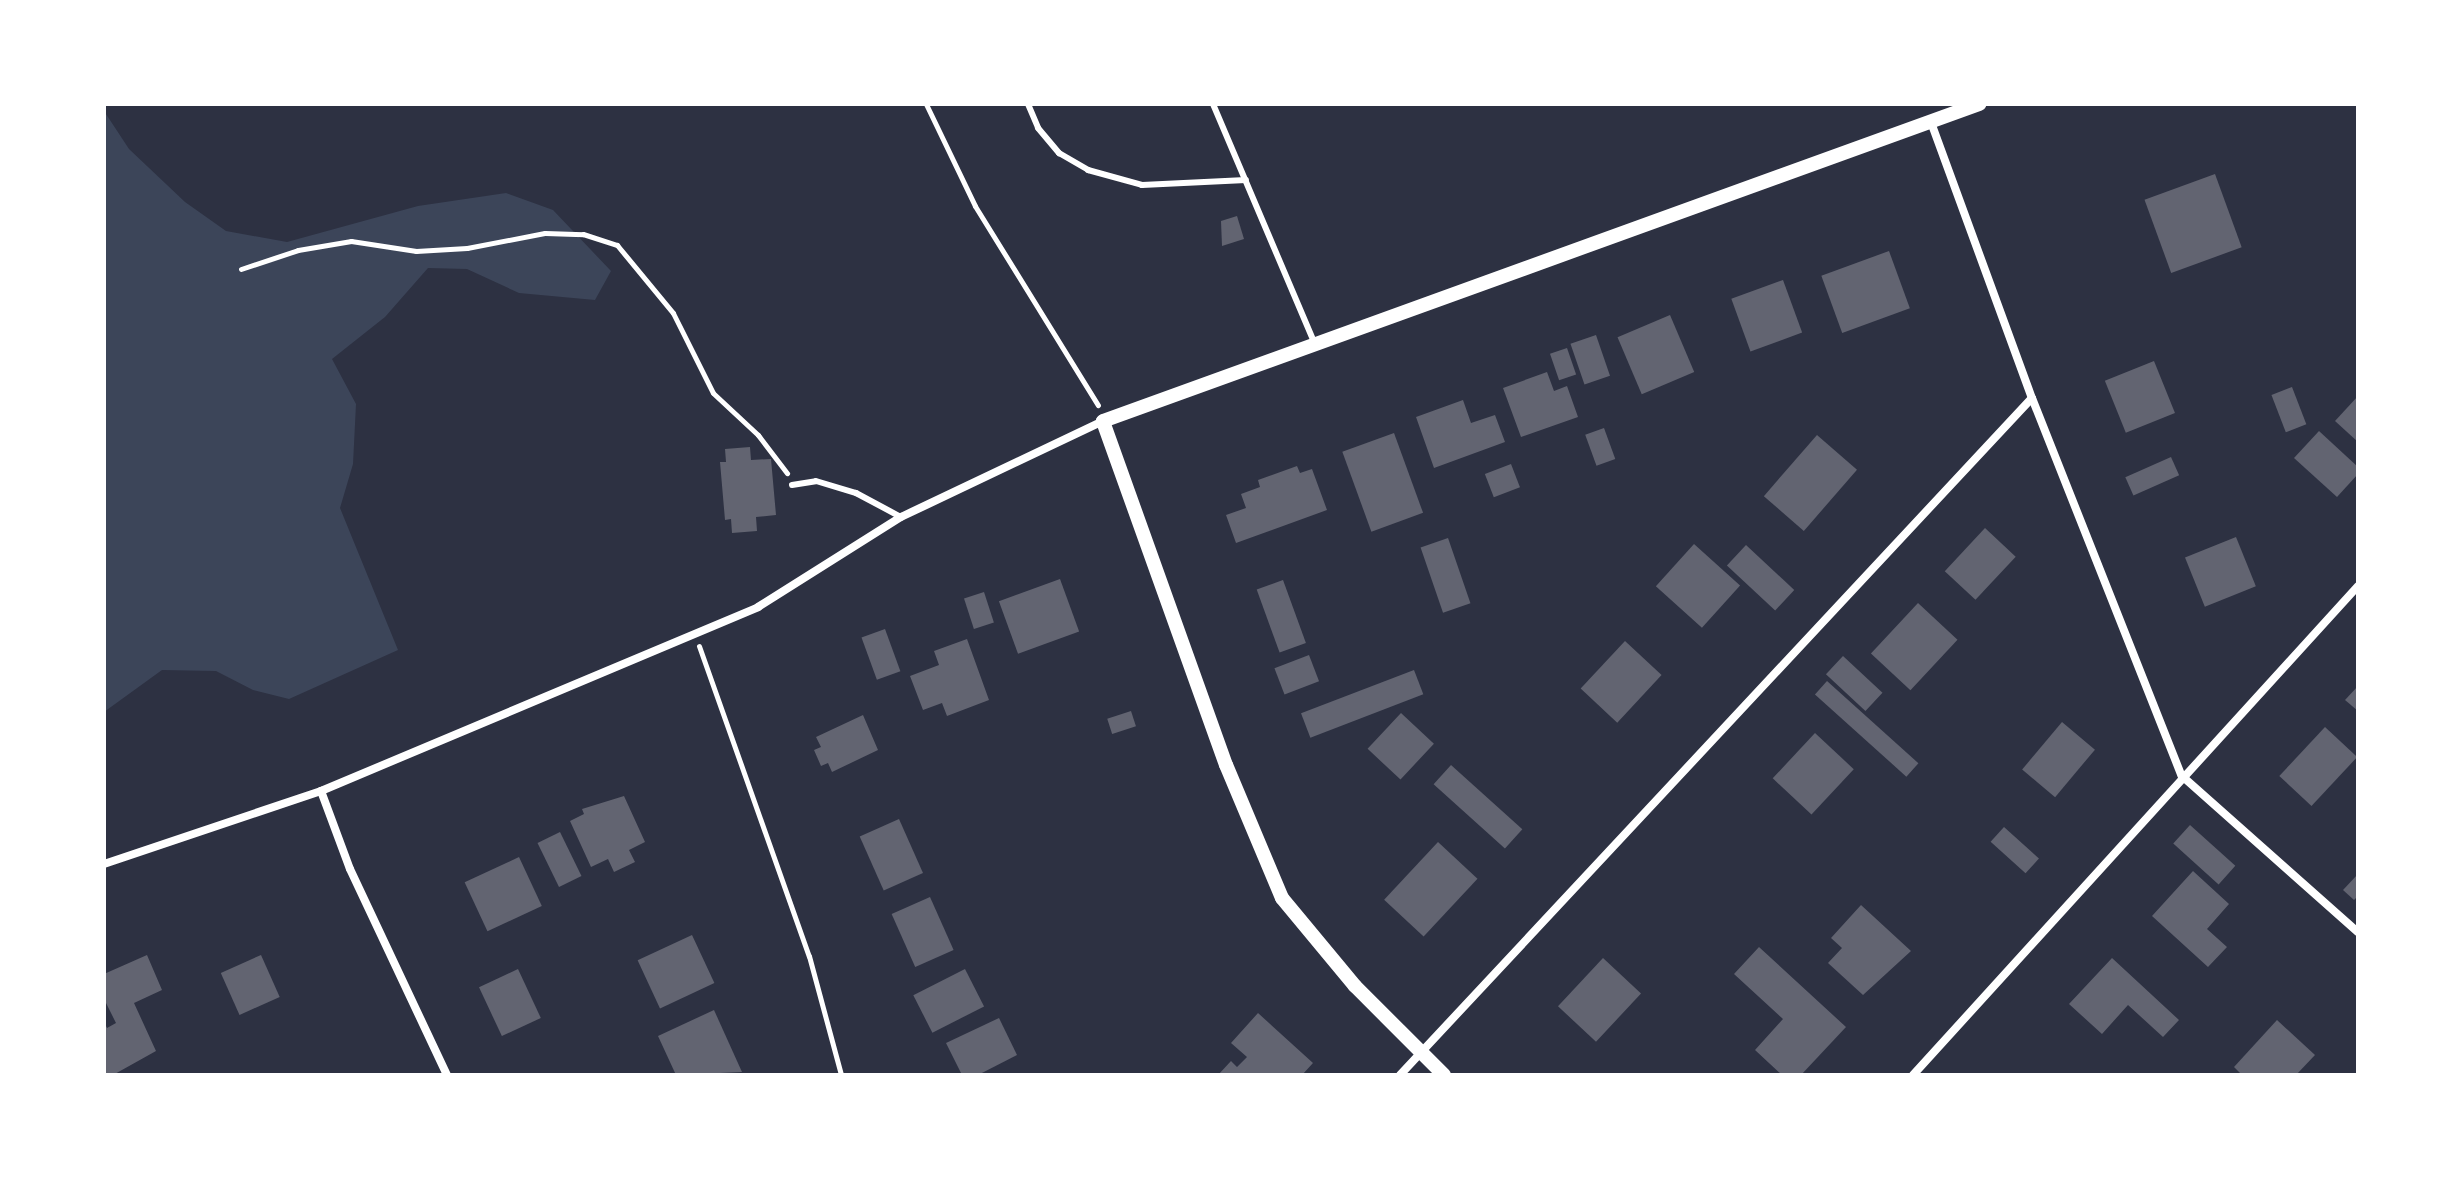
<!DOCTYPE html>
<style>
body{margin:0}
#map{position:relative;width:2462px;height:1179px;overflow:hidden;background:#2d3142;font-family:Helvetica,sans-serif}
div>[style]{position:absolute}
.green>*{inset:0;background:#3c4559}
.building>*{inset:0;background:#626471;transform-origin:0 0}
.path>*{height:5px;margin:-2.5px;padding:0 2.5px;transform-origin:2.5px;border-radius:2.5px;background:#fff}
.service>*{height:6px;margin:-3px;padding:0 3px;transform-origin:3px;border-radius:3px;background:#fff}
.minor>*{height:8px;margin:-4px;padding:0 4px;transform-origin:4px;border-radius:4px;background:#fff}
.tertiary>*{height:14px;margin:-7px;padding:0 7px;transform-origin:7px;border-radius:7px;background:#fff}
span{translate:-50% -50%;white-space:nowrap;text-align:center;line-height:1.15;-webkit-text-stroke:8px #fff;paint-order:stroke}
.frame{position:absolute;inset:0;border:106px solid #fff;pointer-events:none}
</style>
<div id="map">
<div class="green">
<i style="clip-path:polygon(104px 111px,129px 149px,185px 202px,226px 231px,287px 242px,418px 206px,506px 193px,553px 210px,611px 271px,595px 300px,519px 293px,467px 269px,428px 268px,385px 317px,332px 359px,356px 404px,353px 464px,340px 508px,398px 650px,289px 699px,253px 690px,216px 671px,162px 670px,104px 712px)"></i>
</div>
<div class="building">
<i style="left:2215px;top:174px;width:78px;height:75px;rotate:70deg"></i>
<i style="clip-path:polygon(1237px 216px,1244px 239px,1222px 246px,1221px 221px)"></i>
<i style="left:1889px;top:251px;width:61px;height:72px;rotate:70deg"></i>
<i style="left:1783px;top:280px;width:56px;height:55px;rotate:70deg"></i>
<i style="left:1670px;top:315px;width:62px;height:57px;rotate:67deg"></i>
<i style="left:1596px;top:335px;width:43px;height:27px;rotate:71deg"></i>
<i style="left:1567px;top:348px;width:28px;height:18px;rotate:71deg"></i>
<i style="left:2154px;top:361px;width:56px;height:53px;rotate:68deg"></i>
<i style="clip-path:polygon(1547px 372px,1554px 391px,1567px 386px,1578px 417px,1521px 437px,1503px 388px)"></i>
<i style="left:2292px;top:387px;width:40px;height:22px;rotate:69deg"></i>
<i style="clip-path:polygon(2358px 396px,2358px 442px,2335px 421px)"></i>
<i style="clip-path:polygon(1463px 400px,1471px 423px,1495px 415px,1505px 442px,1434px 468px,1416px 417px)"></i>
<i style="left:1604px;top:428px;width:33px;height:20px;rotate:70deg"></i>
<i style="clip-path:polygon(2319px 431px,2358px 467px,2358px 474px,2337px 497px,2294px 458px)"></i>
<i style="left:1394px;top:433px;width:85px;height:55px;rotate:70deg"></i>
<i style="left:1817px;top:435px;width:53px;height:81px;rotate:41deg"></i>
<i style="clip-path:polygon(750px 447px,751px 460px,771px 459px,776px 515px,756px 517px,757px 531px,732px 533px,731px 519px,725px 520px,720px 462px,726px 462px,725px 449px)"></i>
<i style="left:2171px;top:457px;width:20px;height:50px;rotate:66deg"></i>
<i style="left:1511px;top:464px;width:25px;height:28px;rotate:69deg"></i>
<i style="clip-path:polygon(1297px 466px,1300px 473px,1312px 469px,1327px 510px,1236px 543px,1226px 515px,1246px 508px,1241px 494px,1260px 487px,1258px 480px)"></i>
<i style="left:1985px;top:528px;width:42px;height:59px;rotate:43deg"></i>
<i style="left:2236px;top:537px;width:53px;height:55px;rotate:68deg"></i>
<i style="left:1448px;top:538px;width:69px;height:29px;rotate:71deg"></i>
<i style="left:1694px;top:544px;width:62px;height:57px;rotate:42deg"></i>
<i style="left:1746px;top:545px;width:66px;height:28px;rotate:43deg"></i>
<i style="left:1060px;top:579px;width:56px;height:65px;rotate:70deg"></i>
<i style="left:1283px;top:580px;width:67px;height:28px;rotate:70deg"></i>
<i style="left:984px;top:592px;width:32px;height:21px;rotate:72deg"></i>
<i style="left:1918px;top:603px;width:54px;height:69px;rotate:43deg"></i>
<i style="left:885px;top:629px;width:45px;height:25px;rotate:70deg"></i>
<i style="clip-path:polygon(967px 639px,989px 700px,947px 716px,942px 703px,923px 710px,910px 676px,939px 665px,934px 651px)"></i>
<i style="left:1625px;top:641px;width:50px;height:65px;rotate:43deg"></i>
<i style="left:1309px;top:655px;width:28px;height:37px;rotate:69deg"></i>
<i style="left:1843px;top:656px;width:54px;height:25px;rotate:43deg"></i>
<i style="left:1414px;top:670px;width:26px;height:121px;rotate:69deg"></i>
<i style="left:1827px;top:681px;width:123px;height:18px;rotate:42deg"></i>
<i style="clip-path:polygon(2358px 686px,2358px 711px,2345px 700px)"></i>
<i style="left:1131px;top:711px;width:16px;height:25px;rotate:72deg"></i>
<i style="left:1401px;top:713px;width:45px;height:49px;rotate:43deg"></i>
<i style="clip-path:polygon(863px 715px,878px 750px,832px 772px,828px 763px,821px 766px,814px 750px,821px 747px,816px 737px)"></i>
<i style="left:2062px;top:722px;width:43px;height:62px;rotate:40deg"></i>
<i style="left:2325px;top:727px;width:44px;height:67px;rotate:43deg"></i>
<i style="left:1815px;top:733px;width:53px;height:62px;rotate:43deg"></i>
<i style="left:1451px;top:765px;width:96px;height:26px;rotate:42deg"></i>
<i style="clip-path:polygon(624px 796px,645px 842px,629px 850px,635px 862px,614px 872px,608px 859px,591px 867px,570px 821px,584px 814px,582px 809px)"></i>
<i style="left:899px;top:819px;width:59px;height:43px;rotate:66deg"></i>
<i style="left:2190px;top:825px;width:61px;height:25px;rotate:42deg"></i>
<i style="left:2004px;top:827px;width:47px;height:20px;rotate:42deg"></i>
<i style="left:560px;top:832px;width:49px;height:25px;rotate:64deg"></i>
<i style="left:1438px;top:842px;width:54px;height:79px;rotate:43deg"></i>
<i style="left:519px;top:857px;width:54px;height:60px;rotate:65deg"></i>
<i style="clip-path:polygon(2193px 871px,2229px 904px,2207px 929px,2227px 947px,2208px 967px,2152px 916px)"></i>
<i style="clip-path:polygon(2358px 874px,2358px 896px,2354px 900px,2343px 890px)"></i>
<i style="left:930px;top:897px;width:58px;height:42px;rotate:66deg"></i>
<i style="clip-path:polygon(1861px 905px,1911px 951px,1863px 995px,1828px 963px,1842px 948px,1831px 938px)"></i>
<i style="left:692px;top:935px;width:53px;height:60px;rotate:65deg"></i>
<i style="clip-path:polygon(1759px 947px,1846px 1027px,1801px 1075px,1782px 1075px,1755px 1050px,1783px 1019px,1734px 974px)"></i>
<i style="clip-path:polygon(147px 955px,162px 990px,134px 1003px,156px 1051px,113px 1075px,104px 1074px,104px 1022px,107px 1028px,116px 1023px,104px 999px,104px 974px)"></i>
<i style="left:261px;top:955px;width:46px;height:44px;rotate:66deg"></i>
<i style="left:1603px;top:958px;width:52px;height:66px;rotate:43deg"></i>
<i style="clip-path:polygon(2112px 958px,2179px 1020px,2163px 1037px,2128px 1005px,2102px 1034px,2069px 1004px)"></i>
<i style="left:518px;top:969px;width:54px;height:43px;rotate:65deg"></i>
<i style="left:965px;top:969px;width:42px;height:58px;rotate:63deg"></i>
<i style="clip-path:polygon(714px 1010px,742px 1072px,676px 1075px,658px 1036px)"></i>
<i style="clip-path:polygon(1258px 1013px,1313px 1063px,1302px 1075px,1218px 1075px,1231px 1061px,1237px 1067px,1247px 1057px,1231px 1043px)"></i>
<i style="clip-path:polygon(999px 1018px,1017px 1055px,978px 1075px,962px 1075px,946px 1043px)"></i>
<i style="clip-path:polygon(2277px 1020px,2315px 1055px,2296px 1075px,2242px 1075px,2234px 1067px)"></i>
</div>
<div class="path">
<i style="left:926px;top:104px;width:113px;rotate:64.3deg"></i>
<i style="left:975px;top:206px;width:234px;rotate:58.3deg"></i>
<i style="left:241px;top:269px;width:60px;rotate:-18.4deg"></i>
<i style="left:298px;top:250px;width:54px;rotate:-9.6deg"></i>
<i style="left:351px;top:241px;width:66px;rotate:8.7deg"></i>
<i style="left:416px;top:251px;width:51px;rotate:-3.4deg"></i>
<i style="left:467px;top:248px;width:79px;rotate:-10.9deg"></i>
<i style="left:545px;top:233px;width:38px;rotate:2deg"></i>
<i style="left:583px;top:234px;width:36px;rotate:18deg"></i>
<i style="left:617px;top:245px;width:88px;rotate:50.5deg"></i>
<i style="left:673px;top:313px;width:89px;rotate:63.4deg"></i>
<i style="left:713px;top:393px;width:62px;rotate:43deg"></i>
<i style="left:758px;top:435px;width:48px;rotate:52.7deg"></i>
<i style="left:699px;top:646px;width:329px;rotate:70.5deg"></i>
<i style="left:809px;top:956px;width:123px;rotate:74.9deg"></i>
</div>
<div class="service">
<i style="left:1028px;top:104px;width:26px;rotate:67deg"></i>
<i style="left:1038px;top:128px;width:33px;rotate:50deg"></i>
<i style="left:1059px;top:153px;width:34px;rotate:30deg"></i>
<i style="left:1088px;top:170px;width:56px;rotate:15.5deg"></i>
<i style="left:1142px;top:185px;width:104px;rotate:-2.8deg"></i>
<i style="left:1213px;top:104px;width:261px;rotate:67deg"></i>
<i style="left:792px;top:485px;width:24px;rotate:-9deg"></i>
<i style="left:816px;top:481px;width:42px;rotate:16.7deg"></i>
<i style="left:856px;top:493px;width:51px;rotate:28.1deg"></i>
</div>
<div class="minor">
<i style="left:1932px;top:125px;width:291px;rotate:69.9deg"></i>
<i style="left:2032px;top:398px;width:407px;rotate:68.4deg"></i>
<i style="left:2182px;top:776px;width:235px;rotate:41.6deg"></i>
<i style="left:321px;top:791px;width:83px;rotate:69.6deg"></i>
<i style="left:350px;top:869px;width:228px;rotate:64.8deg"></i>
<i style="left:104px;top:864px;width:229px;rotate:-18.6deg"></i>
<i style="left:321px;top:791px;width:474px;rotate:-22.8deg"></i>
<i style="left:758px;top:607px;width:169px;rotate:-32.2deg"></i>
<i style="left:901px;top:517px;width:224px;rotate:-25.4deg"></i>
<i style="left:1400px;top:1075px;width:926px;rotate:-46.97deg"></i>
<i style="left:1913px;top:1075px;width:661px;rotate:-47.7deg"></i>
</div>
<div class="tertiary">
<i style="left:1444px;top:1075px;width:126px;rotate:-135deg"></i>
<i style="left:1355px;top:986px;width:114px;rotate:-129.7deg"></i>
<i style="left:1282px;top:898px;width:144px;rotate:-112.8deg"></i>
<i style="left:1226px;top:765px;width:365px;rotate:-109.7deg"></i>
<i style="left:1103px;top:421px;width:932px;rotate:-19.89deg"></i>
</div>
<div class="frame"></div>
</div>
